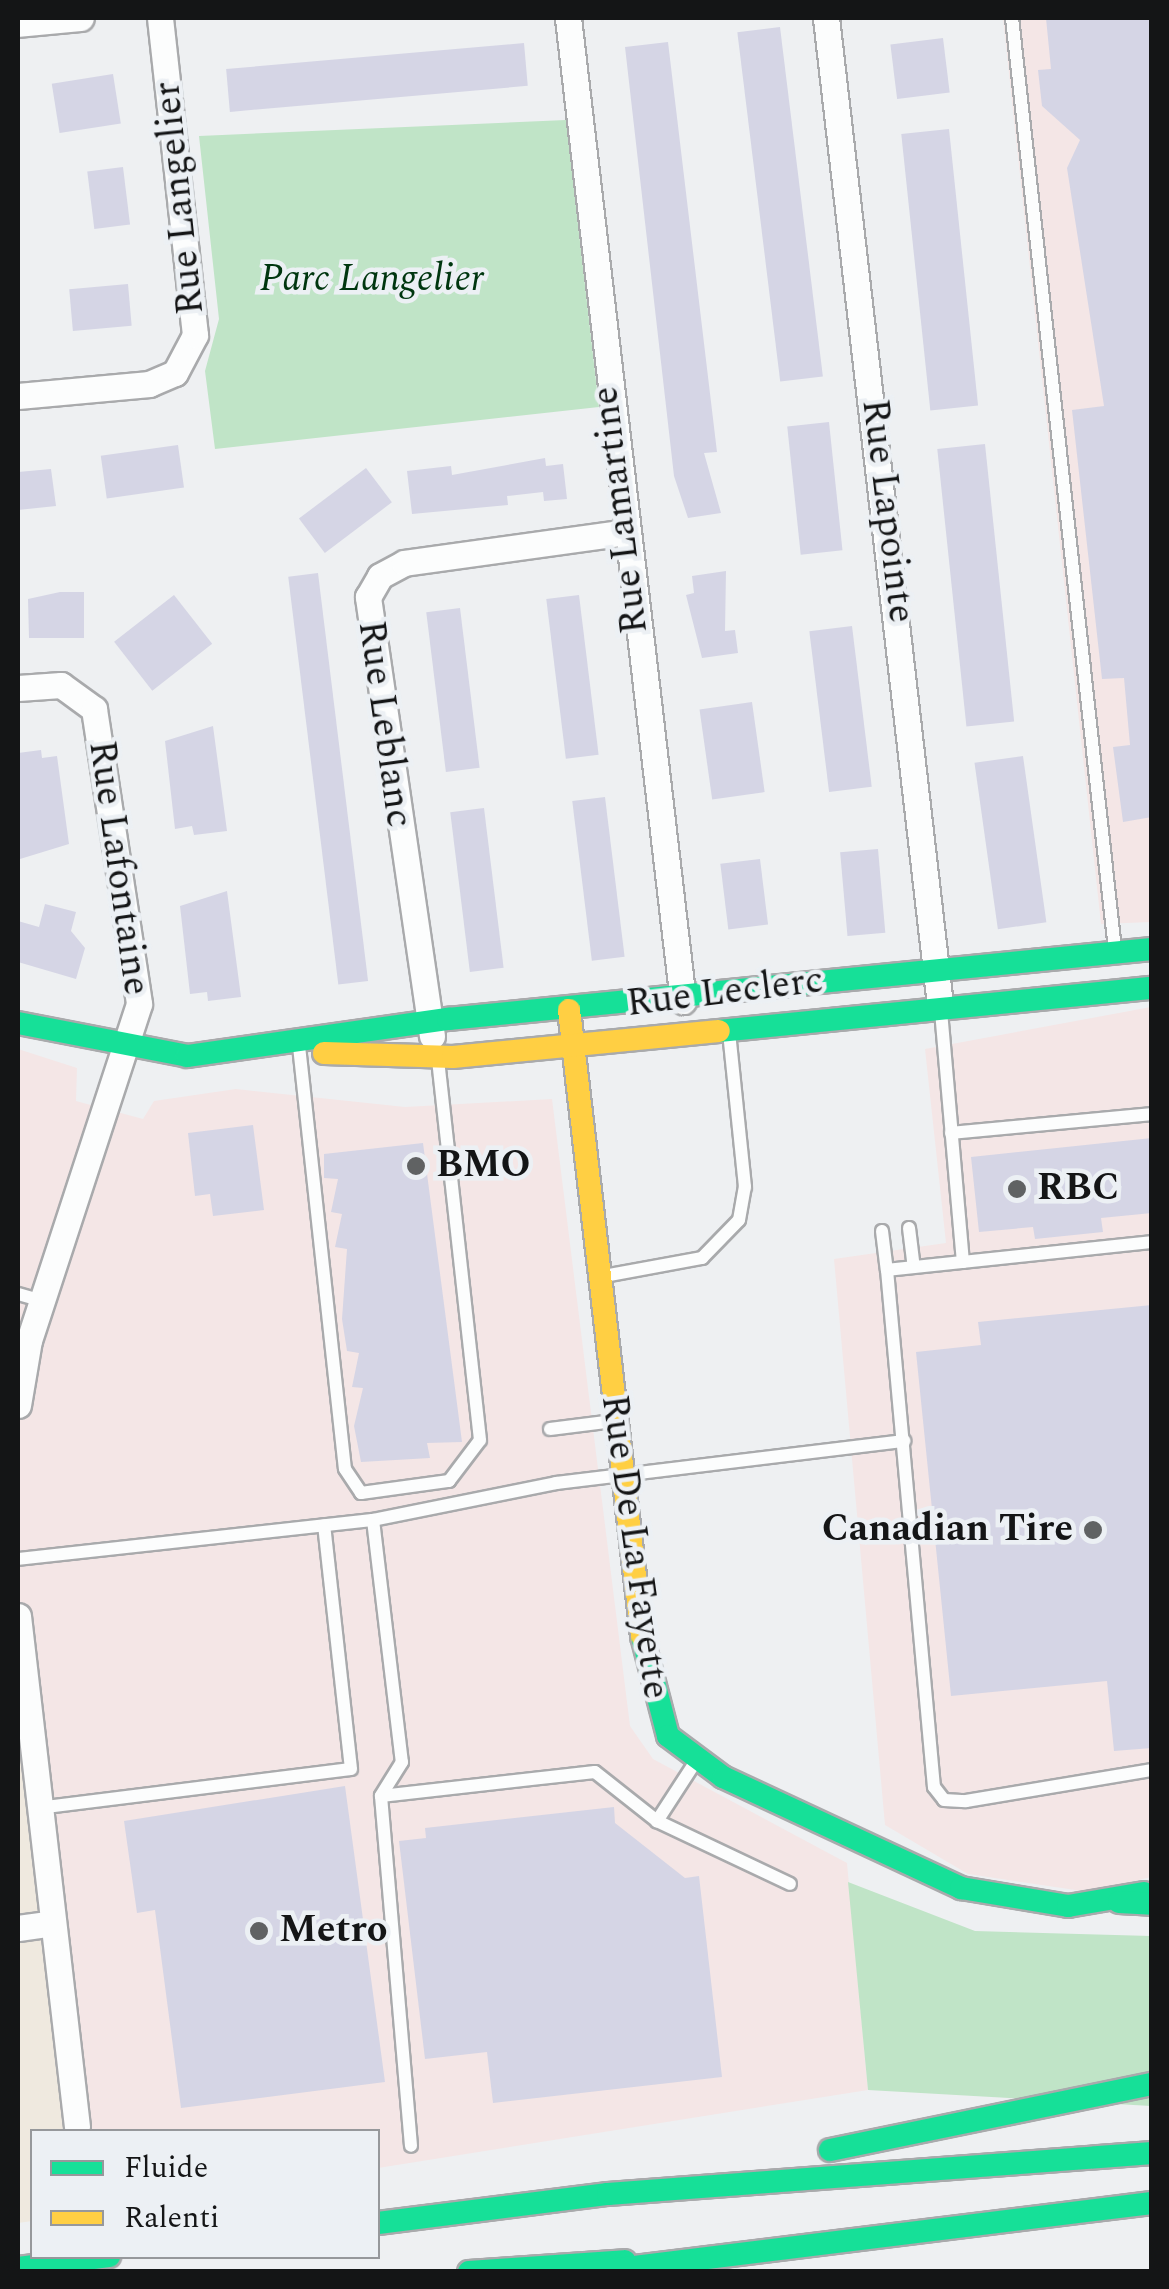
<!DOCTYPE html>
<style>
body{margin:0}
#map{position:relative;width:1169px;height:2289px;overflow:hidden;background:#eef0f2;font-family:Spectral,serif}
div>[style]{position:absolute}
.commercial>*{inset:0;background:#f4e6e6}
.industrial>*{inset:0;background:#efe9df}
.green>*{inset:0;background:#c0e4c7}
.building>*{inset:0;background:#d5d5e5;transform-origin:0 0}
.roads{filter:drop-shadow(2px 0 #a9aaac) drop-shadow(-2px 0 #a9aaac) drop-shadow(0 2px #a9aaac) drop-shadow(0 -2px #a9aaac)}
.lane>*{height:12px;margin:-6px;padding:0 6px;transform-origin:6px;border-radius:6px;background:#fcfdfd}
.street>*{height:25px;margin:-12.5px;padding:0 12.5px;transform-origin:12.5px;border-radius:12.5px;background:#fcfdfd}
.fast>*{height:22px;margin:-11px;padding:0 11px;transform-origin:11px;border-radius:11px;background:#16e098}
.slow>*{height:22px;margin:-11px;padding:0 11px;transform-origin:11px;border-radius:11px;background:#ffcf43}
.dots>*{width:28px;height:28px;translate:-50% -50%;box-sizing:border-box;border:5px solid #ecf0f4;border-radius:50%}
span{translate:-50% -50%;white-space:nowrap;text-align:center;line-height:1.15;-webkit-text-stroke:9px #ecf0f4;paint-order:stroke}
.street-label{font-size:38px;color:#141516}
.park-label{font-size:38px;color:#00360f;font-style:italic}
.poi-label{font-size:38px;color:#141516;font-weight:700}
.left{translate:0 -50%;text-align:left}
.right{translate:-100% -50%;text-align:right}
.frame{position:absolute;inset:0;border:20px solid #141516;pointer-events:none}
.legend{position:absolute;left:30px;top:2129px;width:350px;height:130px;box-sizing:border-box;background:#ecf0f4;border:2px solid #96989b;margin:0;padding:12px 18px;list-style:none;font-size:30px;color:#141516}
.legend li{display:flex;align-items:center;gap:20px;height:50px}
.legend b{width:50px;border:2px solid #96989b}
</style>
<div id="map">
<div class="commercial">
<i style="clip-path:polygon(1003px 18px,1151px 18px,1151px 922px,1101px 924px)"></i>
<i style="clip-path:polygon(1151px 1007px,1151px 1877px,1089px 1892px,968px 1874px,885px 1825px,834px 1259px,946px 1243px,925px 1049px)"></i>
<i style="clip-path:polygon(18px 1049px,77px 1068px,76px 1101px,143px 1119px,154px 1101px,236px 1089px,405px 1107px,552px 1099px,630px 1726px,653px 1759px,847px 1863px,868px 2090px,378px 2168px,378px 2132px,78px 2131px,18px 1698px)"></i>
</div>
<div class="industrial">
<i style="clip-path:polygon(18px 1698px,78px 2131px,32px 2132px,32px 2221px,18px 2223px)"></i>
</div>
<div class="green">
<i style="clip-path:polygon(566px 120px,599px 407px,215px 449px,205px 371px,219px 319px,199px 136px)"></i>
<i style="clip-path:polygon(848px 1882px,975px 1931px,1151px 1936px,1151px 2106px,868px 2090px)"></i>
</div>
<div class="building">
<i style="clip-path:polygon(1046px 18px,1152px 18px,1152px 817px,1123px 822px,1113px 747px,1130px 745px,1124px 678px,1102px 679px,1072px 410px,1104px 406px,1067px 168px,1080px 140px,1042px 106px,1038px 70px,1051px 69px)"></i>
<i style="left:780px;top:27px;width:352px;height:43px;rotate:83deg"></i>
<i style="left:943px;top:38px;width:55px;height:53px;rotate:83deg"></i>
<i style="clip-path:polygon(668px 42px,717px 452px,704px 453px,721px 513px,688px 518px,674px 476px,625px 47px)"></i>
<i style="left:524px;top:43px;width:43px;height:299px;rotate:85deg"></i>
<i style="left:113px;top:74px;width:50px;height:62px;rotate:81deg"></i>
<i style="left:949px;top:129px;width:278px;height:48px;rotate:84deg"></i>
<i style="left:123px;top:167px;width:58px;height:36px;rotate:83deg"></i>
<i style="left:128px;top:284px;width:42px;height:59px;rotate:85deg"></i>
<i style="left:829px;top:422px;width:129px;height:42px;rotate:84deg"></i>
<i style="left:985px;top:444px;width:279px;height:48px;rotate:84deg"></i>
<i style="left:178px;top:445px;width:43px;height:78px;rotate:82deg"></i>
<i style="clip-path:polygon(545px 458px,546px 466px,563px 464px,567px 499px,544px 501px,543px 492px,507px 496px,508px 505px,412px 514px,407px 471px,451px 466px,452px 475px)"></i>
<i style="left:366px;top:468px;width:43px;height:84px;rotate:53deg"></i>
<i style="clip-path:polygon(51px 469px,56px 506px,18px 510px,18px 472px)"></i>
<i style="clip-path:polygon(726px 571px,725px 631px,735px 630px,738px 653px,702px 658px,686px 595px,694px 593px,692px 576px)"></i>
<i style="left:318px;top:573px;width:411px;height:30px;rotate:83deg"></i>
<i style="clip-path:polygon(60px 592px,84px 592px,84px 638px,29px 638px,28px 599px)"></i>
<i style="left:174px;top:595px;width:62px;height:76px;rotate:52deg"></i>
<i style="left:579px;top:595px;width:161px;height:33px;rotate:83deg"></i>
<i style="left:460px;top:608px;width:161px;height:34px;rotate:83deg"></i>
<i style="left:852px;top:626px;width:162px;height:43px;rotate:83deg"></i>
<i style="left:752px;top:702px;width:91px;height:53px;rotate:82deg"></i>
<i style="clip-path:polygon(213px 726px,227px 831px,194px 835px,192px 826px,175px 829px,165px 741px)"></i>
<i style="clip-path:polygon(41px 750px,42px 758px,57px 756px,69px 844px,20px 859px,18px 753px)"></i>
<i style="left:1023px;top:756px;width:168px;height:49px;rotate:82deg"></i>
<i style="left:605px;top:797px;width:161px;height:33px;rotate:83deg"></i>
<i style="left:484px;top:808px;width:161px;height:34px;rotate:83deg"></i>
<i style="left:878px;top:849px;width:84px;height:38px;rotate:85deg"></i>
<i style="left:760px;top:859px;width:66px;height:40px;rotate:83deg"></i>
<i style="clip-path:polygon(227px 891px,241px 997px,208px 1001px,207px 992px,190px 994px,180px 906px)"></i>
<i style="clip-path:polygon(45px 904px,76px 912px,71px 931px,85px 948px,76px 979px,18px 962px,18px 921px,39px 927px)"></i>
<i style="clip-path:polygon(253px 1125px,264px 1210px,213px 1216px,210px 1194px,195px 1196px,188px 1133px)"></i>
<i style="clip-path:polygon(1152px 1138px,1152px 1213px,1101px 1218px,1103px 1232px,1035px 1239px,1033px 1227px,979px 1232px,971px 1157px)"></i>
<i style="clip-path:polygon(423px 1143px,462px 1442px,427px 1443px,430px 1458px,361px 1462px,354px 1426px,363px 1388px,352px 1387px,359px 1353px,347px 1351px,342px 1319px,347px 1249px,335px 1247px,342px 1214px,331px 1212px,338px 1179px,324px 1178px,324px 1154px)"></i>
<i style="clip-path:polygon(1152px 1305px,1152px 1748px,1114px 1751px,1107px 1681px,951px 1696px,916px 1352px,981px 1345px,978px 1322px)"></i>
<i style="clip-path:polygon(345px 1786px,385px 2082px,181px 2108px,155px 1910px,137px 1913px,124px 1821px)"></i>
<i style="clip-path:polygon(614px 1807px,615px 1823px,685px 1878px,699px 1876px,722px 2077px,493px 2103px,487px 2052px,425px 2059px,399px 1841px,426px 1838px,425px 1828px)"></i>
</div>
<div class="roads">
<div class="lane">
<i style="left:1012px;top:18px;width:938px;rotate:83.69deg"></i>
<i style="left:941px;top:1011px;width:252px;rotate:85deg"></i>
<i style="left:299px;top:1046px;width:425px;rotate:83.8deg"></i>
<i style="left:345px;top:1469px;width:29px;rotate:56deg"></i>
<i style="left:361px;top:1493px;width:89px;rotate:-7.8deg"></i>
<i style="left:449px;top:1481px;width:51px;rotate:-52.9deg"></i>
<i style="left:480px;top:1440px;width:382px;rotate:-96.3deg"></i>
<i style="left:951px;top:1133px;width:202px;rotate:-5.4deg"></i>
<i style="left:909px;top:1228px;width:39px;rotate:83deg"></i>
<i style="left:882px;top:1231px;width:39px;rotate:83deg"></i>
<i style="left:1152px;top:1242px;width:266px;rotate:174deg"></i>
<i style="left:887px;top:1270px;width:519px;rotate:84.81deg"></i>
<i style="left:934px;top:1787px;width:16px;rotate:52deg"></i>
<i style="left:944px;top:1800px;width:22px;rotate:3deg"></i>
<i style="left:966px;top:1801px;width:189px;rotate:-9.5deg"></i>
<i style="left:604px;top:1276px;width:100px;rotate:-10.4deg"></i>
<i style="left:702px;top:1258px;width:53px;rotate:-45.8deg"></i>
<i style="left:739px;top:1220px;width:34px;rotate:-80deg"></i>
<i style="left:745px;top:1187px;width:157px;rotate:-95.9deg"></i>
<i style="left:18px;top:1294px;width:25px;rotate:16deg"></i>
<i style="left:550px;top:1429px;width:64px;rotate:-7.2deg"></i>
<i style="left:373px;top:1520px;width:244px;rotate:83.2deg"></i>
<i style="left:402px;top:1762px;width:40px;rotate:122deg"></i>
<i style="left:381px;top:1796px;width:351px;rotate:85.1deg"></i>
<i style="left:18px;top:1559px;width:357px;rotate:-6.3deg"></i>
<i style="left:373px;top:1520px;width:187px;rotate:-11.4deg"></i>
<i style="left:556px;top:1483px;width:351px;rotate:-6.9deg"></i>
<i style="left:696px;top:1761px;width:72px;rotate:123deg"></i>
<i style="left:657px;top:1821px;width:147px;rotate:25.3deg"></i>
<i style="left:381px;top:1796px;width:215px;rotate:-6.4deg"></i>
<i style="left:595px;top:1772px;width:79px;rotate:38.3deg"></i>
<i style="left:38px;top:1808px;width:315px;rotate:-7.1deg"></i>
<i style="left:351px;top:1769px;width:245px;rotate:-96.3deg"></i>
</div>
<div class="street">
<i style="left:568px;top:18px;width:990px;rotate:83.33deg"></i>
<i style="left:826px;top:18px;width:994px;rotate:83.41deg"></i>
<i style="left:18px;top:24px;width:63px;rotate:-5.4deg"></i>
<i style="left:18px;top:396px;width:132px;rotate:-5.2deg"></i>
<i style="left:149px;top:384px;width:28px;rotate:-23deg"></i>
<i style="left:175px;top:373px;width:43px;rotate:-62.2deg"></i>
<i style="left:195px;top:335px;width:319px;rotate:-96.3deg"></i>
<i style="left:18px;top:688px;width:43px;rotate:-4deg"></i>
<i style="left:61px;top:685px;width:41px;rotate:36deg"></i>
<i style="left:94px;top:709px;width:298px;rotate:81.3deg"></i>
<i style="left:139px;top:1004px;width:354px;rotate:108.1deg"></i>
<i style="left:29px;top:1340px;width:66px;rotate:99.6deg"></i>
<i style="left:432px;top:1036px;width:444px;rotate:-98.3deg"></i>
<i style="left:368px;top:597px;width:24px;rotate:-60deg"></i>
<i style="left:380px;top:576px;width:27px;rotate:-28deg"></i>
<i style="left:404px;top:563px;width:219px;rotate:-7.9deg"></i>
<i style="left:18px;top:1616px;width:514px;rotate:83.41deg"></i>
<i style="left:18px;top:1928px;width:30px;rotate:-8deg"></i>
</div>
<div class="fast">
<i style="left:18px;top:1023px;width:172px;rotate:11deg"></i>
<i style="left:187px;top:1056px;width:264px;rotate:-8.1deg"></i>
<i style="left:448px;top:1019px;width:707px;rotate:-5.68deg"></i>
<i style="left:719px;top:1031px;width:435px;rotate:-5.7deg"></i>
<i style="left:642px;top:1636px;width:103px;rotate:75.4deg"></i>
<i style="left:668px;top:1736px;width:69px;rotate:36.7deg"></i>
<i style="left:723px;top:1777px;width:263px;rotate:25deg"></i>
<i style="left:961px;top:1888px;width:109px;rotate:9.5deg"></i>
<i style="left:1068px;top:1906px;width:77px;rotate:-9.7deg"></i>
<i style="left:1119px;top:1902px;width:33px;rotate:3deg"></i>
<i style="left:830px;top:2150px;width:329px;rotate:-11.6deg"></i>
<i style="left:378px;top:2223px;width:232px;rotate:-7.2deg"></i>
<i style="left:608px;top:2194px;width:546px;rotate:-4.31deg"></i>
<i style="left:18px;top:2268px;width:92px;rotate:-7.5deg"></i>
<i style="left:469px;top:2272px;width:156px;rotate:-4deg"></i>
<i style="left:594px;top:2272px;width:562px;rotate:-7.05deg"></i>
</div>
<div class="slow">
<i style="left:569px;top:1010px;width:630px;rotate:83.35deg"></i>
<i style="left:324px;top:1053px;width:129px;rotate:1.8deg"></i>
<i style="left:453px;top:1057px;width:267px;rotate:-5.6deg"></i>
</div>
</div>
<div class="dots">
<i style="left:416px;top:1166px;background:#606263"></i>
<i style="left:1017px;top:1189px;background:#606263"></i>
<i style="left:1093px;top:1530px;background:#606263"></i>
<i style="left:259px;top:1931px;background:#606263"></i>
</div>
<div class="street-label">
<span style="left:180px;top:198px;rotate:-96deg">Rue Langelier</span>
<span style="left:621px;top:510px;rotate:-97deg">Rue Lamartine</span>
<span style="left:887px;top:511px;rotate:83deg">Rue Lapointe</span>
<span style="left:384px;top:724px;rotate:82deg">Rue Leblanc</span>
<span style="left:118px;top:868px;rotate:82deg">Rue Lafontaine</span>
<span style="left:725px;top:993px;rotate:-7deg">Rue Leclerc</span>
<span style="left:634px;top:1547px;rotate:82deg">Rue De La Fayette</span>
</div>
<div class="park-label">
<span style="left:372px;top:280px">Parc Langelier</span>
</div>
<div class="poi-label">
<span class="left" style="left:436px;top:1166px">BMO</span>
<span class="left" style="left:1037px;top:1189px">RBC</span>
<span class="right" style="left:1073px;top:1530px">Canadian Tire</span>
<span class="left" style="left:279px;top:1931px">Metro</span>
</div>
<div class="frame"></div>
<ul class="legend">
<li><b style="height:12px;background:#16e098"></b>Fluide</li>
<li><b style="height:12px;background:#ffcf43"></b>Ralenti</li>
</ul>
</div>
